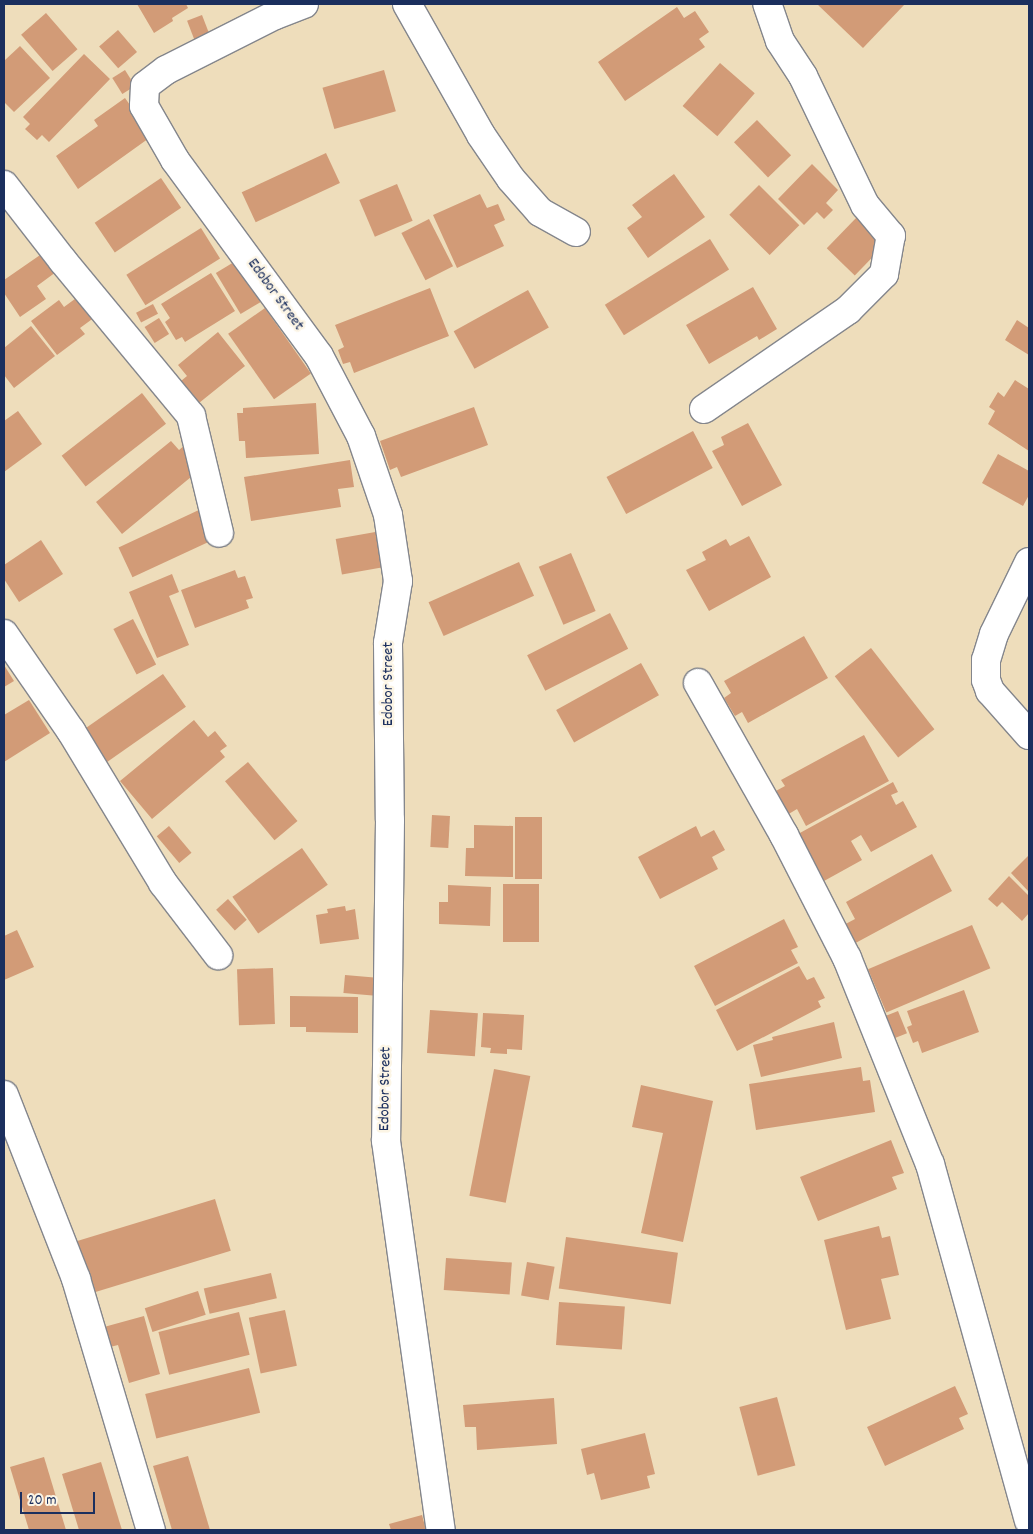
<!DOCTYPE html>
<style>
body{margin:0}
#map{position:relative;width:1033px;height:1534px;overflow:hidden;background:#edb;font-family:Dekko,sans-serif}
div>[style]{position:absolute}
.building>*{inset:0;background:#d29b77;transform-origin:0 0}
.roads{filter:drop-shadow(1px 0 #84868c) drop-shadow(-1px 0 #84868c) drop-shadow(0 1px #84868c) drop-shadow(0 -1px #84868c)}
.minor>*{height:28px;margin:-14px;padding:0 14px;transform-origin:14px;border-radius:14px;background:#fff}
span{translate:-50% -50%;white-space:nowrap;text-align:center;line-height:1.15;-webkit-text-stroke:5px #fcf5e5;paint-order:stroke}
.street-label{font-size:16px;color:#1b2f5e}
.frame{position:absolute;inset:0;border:5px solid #1b2f5e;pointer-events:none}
.scale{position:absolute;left:20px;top:1492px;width:75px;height:22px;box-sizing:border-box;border:2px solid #1b2f5e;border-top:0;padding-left:6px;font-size:15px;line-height:18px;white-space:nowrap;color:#1b2f5e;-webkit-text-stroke:4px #fcf5e5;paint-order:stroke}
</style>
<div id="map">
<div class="building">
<i style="clip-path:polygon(137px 4px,186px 4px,188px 8px,172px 18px,173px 21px,154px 33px)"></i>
<i style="clip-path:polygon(817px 4px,905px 4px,863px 48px)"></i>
<i style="clip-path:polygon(677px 7px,684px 18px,695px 11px,709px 32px,699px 39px,705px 47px,625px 101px,598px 62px)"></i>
<i style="left:46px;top:13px;width:48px;height:33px;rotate:49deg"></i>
<i style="left:202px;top:15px;width:25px;height:16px;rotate:69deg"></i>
<i style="left:118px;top:30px;width:29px;height:25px;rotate:49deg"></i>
<i style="clip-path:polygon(20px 46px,50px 78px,14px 112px,4px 102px,4px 61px)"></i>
<i style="clip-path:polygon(84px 54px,110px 79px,49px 142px,42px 135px,37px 140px,25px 129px,30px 124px,23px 117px)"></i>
<i style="left:720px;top:63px;width:46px;height:57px;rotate:41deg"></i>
<i style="left:125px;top:70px;width:19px;height:15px;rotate:58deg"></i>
<i style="left:384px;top:70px;width:43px;height:64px;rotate:74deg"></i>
<i style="clip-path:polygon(125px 98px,152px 136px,78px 189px,56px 156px,98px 126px,94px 120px)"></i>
<i style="left:757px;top:120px;width:49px;height:32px;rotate:46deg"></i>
<i style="left:326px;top:153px;width:33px;height:93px;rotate:65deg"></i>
<i style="clip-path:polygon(812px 164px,838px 190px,826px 203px,833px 210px,824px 219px,817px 212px,804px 225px,778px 199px)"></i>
<i style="clip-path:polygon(674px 174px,705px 217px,648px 258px,627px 228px,642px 217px,632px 205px)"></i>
<i style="left:161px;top:178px;width:36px;height:80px;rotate:56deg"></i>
<i style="left:397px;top:184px;width:40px;height:41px;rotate:67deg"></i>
<i style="left:759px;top:185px;width:57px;height:42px;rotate:45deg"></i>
<i style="clip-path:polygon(480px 194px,487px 208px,498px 204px,505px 220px,494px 225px,504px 246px,457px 268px,433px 215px)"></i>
<i style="left:858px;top:216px;width:39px;height:45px;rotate:44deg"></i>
<i style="left:429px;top:219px;width:53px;height:31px;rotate:63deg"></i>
<i style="left:201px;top:228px;width:36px;height:88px;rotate:58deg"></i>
<i style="left:710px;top:239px;width:36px;height:124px;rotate:58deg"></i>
<i style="clip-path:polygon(43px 253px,56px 272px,37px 286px,46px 299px,20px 317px,4px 293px,4px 280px)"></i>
<i style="left:239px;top:259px;width:48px;height:27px;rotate:59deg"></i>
<i style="clip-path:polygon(211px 273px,235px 311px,185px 342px,182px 337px,176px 340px,165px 322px,170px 318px,161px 304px)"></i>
<i style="clip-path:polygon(753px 287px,777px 329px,759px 340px,757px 336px,709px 364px,686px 325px)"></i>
<i style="clip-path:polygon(430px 288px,449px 336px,354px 373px,350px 362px,343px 364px,338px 350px,344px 347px,335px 325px)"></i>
<i style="left:528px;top:290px;width:43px;height:85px;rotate:61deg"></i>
<i style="clip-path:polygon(79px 296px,95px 317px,80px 328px,85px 334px,57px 355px,31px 321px,59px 300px,64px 307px)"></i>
<i style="left:153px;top:304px;width:11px;height:19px;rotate:63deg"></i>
<i style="left:265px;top:308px;width:80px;height:45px;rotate:55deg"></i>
<i style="left:159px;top:318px;width:19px;height:17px;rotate:58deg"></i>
<i style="clip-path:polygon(1017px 320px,1029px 328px,1029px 355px,1005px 340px)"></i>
<i style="clip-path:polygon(31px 326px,55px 356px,14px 388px,4px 375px,4px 348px)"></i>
<i style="clip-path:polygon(218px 332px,245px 366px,199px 403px,181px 381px,187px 376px,178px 365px)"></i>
<i style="clip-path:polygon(1015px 380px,1029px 389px,1029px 451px,988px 424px,995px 411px,989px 407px,998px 392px,1004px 397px)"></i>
<i style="left:142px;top:393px;width:39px;height:102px;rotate:52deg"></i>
<i style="clip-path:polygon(316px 403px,319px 454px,246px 458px,245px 441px,239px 441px,237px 413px,243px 413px,243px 408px)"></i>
<i style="clip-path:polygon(474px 407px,488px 445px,401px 477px,397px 467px,390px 470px,380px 441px)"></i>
<i style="clip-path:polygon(18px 411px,42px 444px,4px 472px,4px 421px)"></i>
<i style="clip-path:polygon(748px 423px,782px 485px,742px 506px,712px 451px,724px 445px,721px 437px)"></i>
<i style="left:693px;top:431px;width:42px;height:98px;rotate:62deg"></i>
<i style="clip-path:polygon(171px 441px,179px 450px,185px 445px,197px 472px,122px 534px,96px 502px)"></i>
<i style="clip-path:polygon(998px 454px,1029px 471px,1029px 495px,1023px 506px,982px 483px)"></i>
<i style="clip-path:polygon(350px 460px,354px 487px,338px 489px,341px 507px,251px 521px,244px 477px)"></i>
<i style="left:201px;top:509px;width:33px;height:91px;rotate:65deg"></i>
<i style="left:381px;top:531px;width:36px;height:46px;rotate:80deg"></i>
<i style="clip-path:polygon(749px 536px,771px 577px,709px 611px,686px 570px,706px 560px,702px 552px,726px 539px,730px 546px)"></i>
<i style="clip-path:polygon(41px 540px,63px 574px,19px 602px,4px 579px,4px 565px)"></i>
<i style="left:571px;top:553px;width:63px;height:35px;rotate:67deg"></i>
<i style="left:519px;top:562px;width:37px;height:99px;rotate:66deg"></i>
<i style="clip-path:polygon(235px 570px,238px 578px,245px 576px,253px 598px,246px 600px,249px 608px,195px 628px,181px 590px)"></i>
<i style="clip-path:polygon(172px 574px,179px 592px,169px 596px,189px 645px,157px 658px,129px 592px)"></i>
<i style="left:610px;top:613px;width:40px;height:93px;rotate:63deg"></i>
<i style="left:133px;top:619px;width:51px;height:22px;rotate:63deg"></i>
<i style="clip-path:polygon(804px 636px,828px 678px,748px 723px,742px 712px,735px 716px,724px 698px,731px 693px,724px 681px)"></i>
<i style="left:871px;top:648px;width:103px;height:46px;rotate:52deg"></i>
<i style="left:641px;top:663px;width:37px;height:97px;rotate:61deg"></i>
<i style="clip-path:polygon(4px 665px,14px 681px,4px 687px)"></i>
<i style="left:163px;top:674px;width:40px;height:98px;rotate:55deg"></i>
<i style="clip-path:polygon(29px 700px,50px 733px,4px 762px,4px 715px)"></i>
<i style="clip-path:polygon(194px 720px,208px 737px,215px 731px,227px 746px,220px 751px,225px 757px,152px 819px,120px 781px)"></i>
<i style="clip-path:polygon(864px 735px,889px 781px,806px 826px,797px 809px,787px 815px,774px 792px,785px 786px,781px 780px)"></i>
<i style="left:248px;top:762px;width:77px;height:30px;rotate:50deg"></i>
<i style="clip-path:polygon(893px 782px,898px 792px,891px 795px,896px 805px,903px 801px,917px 827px,871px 852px,861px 835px,851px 841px,862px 860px,824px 881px,798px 834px)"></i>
<i style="left:432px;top:815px;width:18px;height:32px;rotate:3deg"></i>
<i style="left:515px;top:817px;width:27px;height:62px"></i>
<i style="clip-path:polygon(474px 825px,513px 826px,513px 877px,465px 876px,466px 848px,474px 848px)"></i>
<i style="left:169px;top:826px;width:35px;height:16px;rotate:50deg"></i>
<i style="clip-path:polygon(696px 826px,701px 837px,714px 830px,725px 850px,712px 857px,718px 869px,660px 899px,638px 857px)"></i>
<i style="left:302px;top:848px;width:45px;height:85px;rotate:55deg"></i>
<i style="clip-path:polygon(932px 854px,952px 891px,850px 946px,840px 927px,855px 919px,846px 902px)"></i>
<i style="clip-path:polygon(1029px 855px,1029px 892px,1011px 873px)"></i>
<i style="clip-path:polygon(1009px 876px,1029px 896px,1029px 913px,1022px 921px,1002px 902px,997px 907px,988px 899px)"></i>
<i style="left:503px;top:884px;width:36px;height:58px"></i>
<i style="clip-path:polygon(448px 885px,491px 887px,490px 926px,439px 924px,439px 902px,448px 902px)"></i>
<i style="left:228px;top:899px;width:28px;height:16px;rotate:48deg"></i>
<i style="clip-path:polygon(345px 906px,346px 911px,355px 909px,359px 939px,320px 944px,316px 915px,328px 913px,327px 909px)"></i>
<i style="clip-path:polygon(784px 919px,798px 947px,791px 950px,798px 963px,715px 1006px,694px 966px)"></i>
<i style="left:972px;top:925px;width:47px;height:113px;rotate:67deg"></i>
<i style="clip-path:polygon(17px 930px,34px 967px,4px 980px,4px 936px)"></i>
<i style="clip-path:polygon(799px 966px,807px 980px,814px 977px,825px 998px,818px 1001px,821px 1007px,737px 1051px,716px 1010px)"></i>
<i style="left:273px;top:968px;width:56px;height:36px;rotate:88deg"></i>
<i style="left:345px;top:975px;width:38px;height:18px;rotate:5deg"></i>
<i style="clip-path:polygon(964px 990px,979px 1032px,922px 1053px,918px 1041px,913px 1043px,907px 1027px,912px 1025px,907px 1011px)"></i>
<i style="clip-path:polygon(290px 996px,358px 997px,358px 1033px,306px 1032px,306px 1027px,290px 1027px)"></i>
<i style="left:430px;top:1010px;width:48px;height:43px;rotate:4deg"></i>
<i style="left:898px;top:1011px;width:24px;height:15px;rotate:68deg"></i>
<i style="clip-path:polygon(483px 1013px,524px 1015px,522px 1050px,507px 1049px,507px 1054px,490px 1053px,491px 1048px,481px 1047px)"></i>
<i style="clip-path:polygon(834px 1022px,842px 1058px,761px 1077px,753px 1045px,773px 1040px,772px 1037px)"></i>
<i style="clip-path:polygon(861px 1067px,863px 1081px,870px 1080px,875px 1112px,756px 1130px,749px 1084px)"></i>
<i style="left:494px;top:1069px;width:37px;height:129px;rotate:11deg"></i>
<i style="clip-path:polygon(641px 1085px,713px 1101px,683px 1242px,641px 1233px,663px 1133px,632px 1127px)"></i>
<i style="clip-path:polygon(891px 1140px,904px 1173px,892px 1177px,897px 1189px,818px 1221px,800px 1177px)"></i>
<i style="left:215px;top:1199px;width:54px;height:144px;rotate:73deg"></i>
<i style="clip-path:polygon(879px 1226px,882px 1238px,890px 1236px,899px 1275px,881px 1279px,891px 1319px,846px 1330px,824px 1240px)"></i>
<i style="left:566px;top:1237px;width:113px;height:52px;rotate:8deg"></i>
<i style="left:446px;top:1258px;width:66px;height:32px;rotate:4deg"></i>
<i style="left:527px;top:1262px;width:28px;height:34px;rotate:10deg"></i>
<i style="left:271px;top:1273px;width:26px;height:69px;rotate:77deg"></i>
<i style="left:198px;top:1291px;width:25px;height:56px;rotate:72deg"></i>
<i style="left:559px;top:1302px;width:66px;height:43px;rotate:4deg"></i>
<i style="left:285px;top:1310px;width:57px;height:37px;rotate:78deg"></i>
<i style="left:239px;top:1312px;width:44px;height:83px;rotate:76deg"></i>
<i style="clip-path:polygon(144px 1316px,160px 1374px,129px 1383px,118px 1345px,110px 1347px,104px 1327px)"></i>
<i style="left:249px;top:1368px;width:46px;height:107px;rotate:76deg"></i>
<i style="clip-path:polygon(955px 1386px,968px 1414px,959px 1418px,964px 1429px,885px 1466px,867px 1427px)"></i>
<i style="left:777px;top:1397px;width:71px;height:39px;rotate:75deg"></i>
<i style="clip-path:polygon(554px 1398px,557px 1444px,477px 1450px,476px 1427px,465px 1427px,463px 1405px)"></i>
<i style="clip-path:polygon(645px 1433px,655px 1474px,647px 1476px,650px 1488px,601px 1500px,594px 1473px,587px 1475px,581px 1449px)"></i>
<i style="clip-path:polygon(188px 1456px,210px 1530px,172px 1530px,153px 1466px)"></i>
<i style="clip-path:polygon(44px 1457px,66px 1530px,29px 1530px,10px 1467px)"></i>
<i style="clip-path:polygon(101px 1462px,122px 1530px,79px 1530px,62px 1474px)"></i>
<i style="clip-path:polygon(422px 1515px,426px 1530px,391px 1530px,389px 1524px)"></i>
</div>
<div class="roads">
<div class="minor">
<i style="left:304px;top:4px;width:31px;rotate:159deg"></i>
<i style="left:275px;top:15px;width:122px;rotate:153.2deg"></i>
<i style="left:166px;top:70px;width:26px;rotate:143deg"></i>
<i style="left:145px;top:86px;width:20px;rotate:93deg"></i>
<i style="left:144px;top:106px;width:62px;rotate:60.1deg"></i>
<i style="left:175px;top:160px;width:243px;rotate:53.7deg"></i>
<i style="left:319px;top:356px;width:90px;rotate:62.3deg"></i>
<i style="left:361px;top:436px;width:83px;rotate:71.1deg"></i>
<i style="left:388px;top:515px;width:67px;rotate:81.4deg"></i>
<i style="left:398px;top:581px;width:63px;rotate:99.2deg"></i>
<i style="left:388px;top:643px;width:177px;rotate:89.4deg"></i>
<i style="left:390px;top:820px;width:321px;rotate:90.7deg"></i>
<i style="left:386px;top:1141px;width:393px;rotate:82deg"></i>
<i style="left:407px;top:4px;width:150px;rotate:60.5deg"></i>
<i style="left:481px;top:135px;width:53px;rotate:55.7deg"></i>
<i style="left:511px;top:179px;width:44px;rotate:48.7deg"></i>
<i style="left:540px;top:212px;width:41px;rotate:29.1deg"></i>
<i style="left:4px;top:185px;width:96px;rotate:52.2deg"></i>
<i style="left:63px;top:261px;width:201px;rotate:50.4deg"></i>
<i style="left:191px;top:416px;width:120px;rotate:76.5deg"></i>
<i style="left:704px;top:409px;width:175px;rotate:-34.5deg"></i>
<i style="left:848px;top:310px;width:51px;rotate:-45deg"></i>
<i style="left:884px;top:274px;width:39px;rotate:-80deg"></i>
<i style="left:891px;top:236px;width:40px;rotate:-130deg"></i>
<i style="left:865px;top:205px;width:143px;rotate:-115.7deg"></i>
<i style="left:803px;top:76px;width:42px;rotate:-123.3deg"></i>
<i style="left:780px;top:41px;width:39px;rotate:-109deg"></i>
<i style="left:1029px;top:562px;width:80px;rotate:115.9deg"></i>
<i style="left:994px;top:634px;width:27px;rotate:107deg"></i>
<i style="left:986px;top:660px;width:20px;rotate:90deg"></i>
<i style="left:986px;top:680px;width:12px;rotate:70deg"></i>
<i style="left:990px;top:691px;width:59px;rotate:48.4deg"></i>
<i style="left:4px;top:634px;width:118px;rotate:55.4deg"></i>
<i style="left:71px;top:731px;width:178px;rotate:58.8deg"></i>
<i style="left:163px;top:883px;width:91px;rotate:52.6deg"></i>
<i style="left:698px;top:683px;width:175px;rotate:60.5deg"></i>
<i style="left:784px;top:835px;width:138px;rotate:62.9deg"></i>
<i style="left:847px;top:958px;width:222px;rotate:68.1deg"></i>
<i style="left:930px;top:1164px;width:370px;rotate:74.5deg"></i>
<i style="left:4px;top:1095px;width:198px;rotate:68.6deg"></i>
<i style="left:76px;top:1279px;width:262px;rotate:73.4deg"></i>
</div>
</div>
<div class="street-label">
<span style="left:275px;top:295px;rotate:54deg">Edobor Street</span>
<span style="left:389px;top:684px;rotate:-90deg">Edobor Street</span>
<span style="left:386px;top:1089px;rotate:-89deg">Edobor Street</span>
</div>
<div class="frame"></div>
<div class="scale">20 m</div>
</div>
